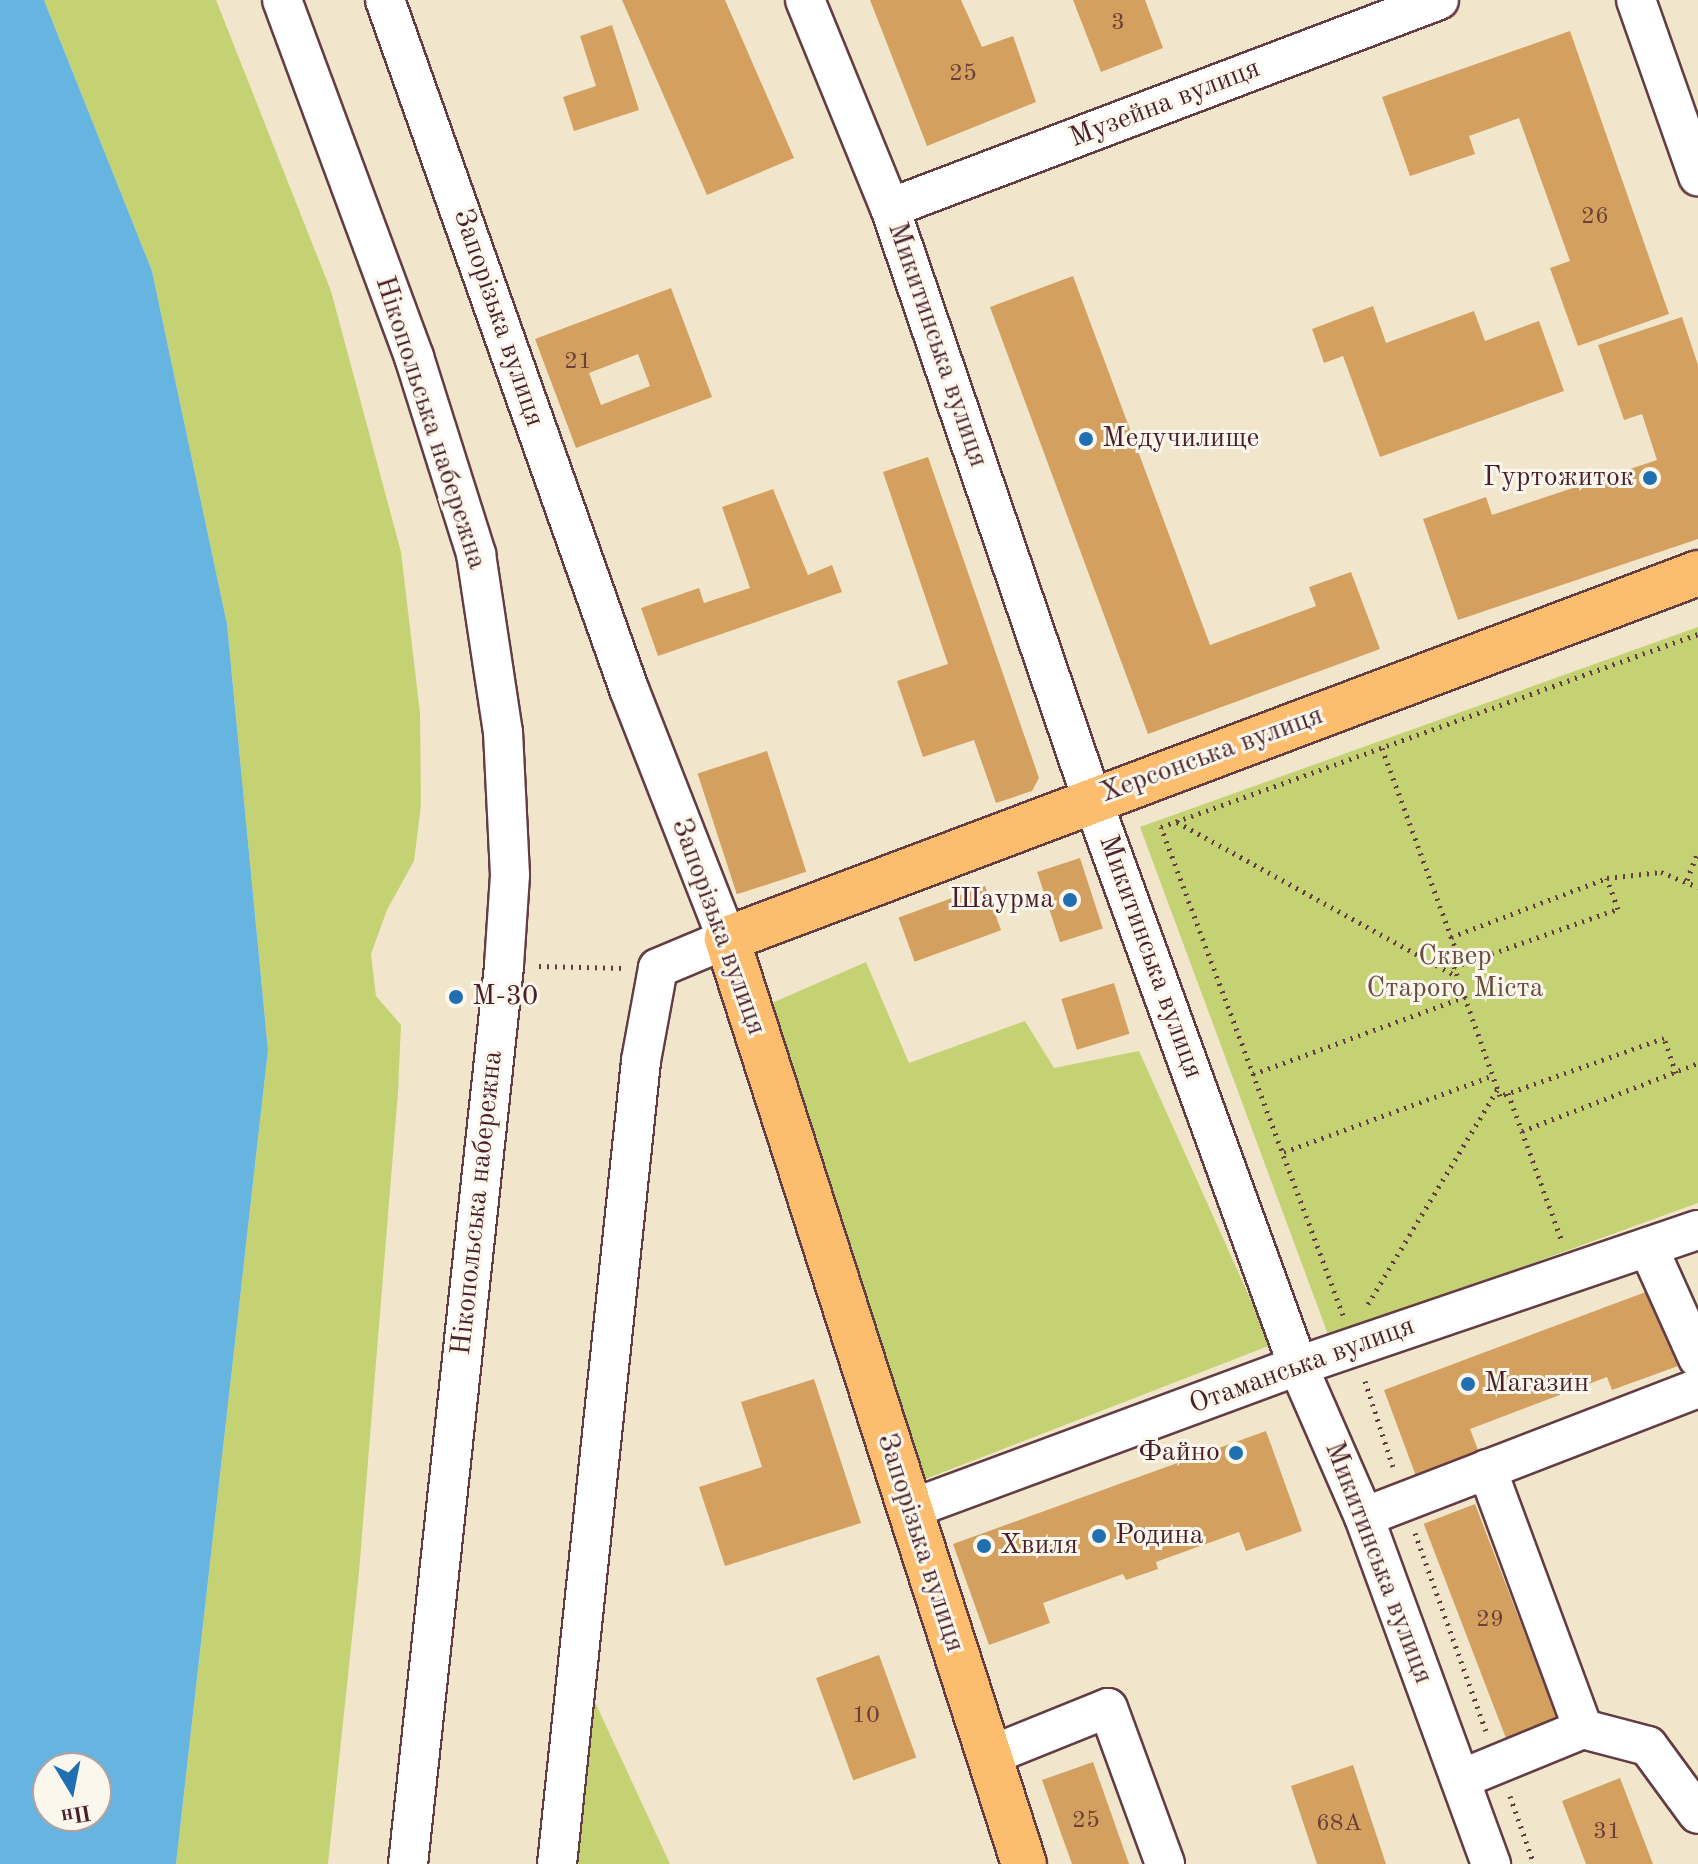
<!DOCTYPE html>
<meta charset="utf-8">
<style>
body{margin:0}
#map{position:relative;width:1698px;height:1864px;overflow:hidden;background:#f1e6cb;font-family:"Old Standard TT",serif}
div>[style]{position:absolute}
.green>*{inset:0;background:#c5d274}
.water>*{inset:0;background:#66b4e0}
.building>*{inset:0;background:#d3a060;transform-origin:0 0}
.path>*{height:5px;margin-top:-2.5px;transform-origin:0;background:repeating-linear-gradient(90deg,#633d43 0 2px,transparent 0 8px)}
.roads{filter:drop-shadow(2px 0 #633d43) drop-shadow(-2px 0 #633d43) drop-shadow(0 2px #633d43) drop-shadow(0 -2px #633d43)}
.minor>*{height:38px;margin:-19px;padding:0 19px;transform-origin:19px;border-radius:19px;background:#fff}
.major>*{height:44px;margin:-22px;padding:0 22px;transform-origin:22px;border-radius:22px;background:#fcbd6f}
.dots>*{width:22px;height:22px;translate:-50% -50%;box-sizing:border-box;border:4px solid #fbf7ec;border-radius:50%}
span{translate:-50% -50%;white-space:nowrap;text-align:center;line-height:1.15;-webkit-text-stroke:6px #fbf7ec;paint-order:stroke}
.number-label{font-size:24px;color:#6c3f38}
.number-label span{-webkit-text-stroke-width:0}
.street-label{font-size:28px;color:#4a1f2b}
.poi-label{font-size:28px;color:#4a1f2b}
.left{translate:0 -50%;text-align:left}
.right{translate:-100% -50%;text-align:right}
.park-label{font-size:28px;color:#694c3d}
.north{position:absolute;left:32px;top:1752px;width:80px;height:80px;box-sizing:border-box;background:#fbf7ec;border:2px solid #b4a19f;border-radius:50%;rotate:170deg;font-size:22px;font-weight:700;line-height:32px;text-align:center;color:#4a1f2b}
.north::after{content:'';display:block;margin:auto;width:28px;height:36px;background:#1f6fb2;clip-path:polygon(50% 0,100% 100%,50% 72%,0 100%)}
</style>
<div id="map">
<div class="green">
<i style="clip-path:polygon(44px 0,216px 0,331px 291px,401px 552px,420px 713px,421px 805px,414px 861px,387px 910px,371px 954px,376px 996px,401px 1025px,398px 1092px,359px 1572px,328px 1864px,176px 1864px,268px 1050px,227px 624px,152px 271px)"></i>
<i style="clip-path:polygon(1698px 627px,1698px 1203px,1329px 1337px,1140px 827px)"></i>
<i style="clip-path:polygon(866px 962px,909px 1063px,1025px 1021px,1054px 1068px,1139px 1051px,1271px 1345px,923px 1480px,765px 1006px)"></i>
<i style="clip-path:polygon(595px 1702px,670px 1864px,574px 1864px)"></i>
</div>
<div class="water">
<i style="clip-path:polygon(evenodd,0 0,44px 0,152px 271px,227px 624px,268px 1050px,176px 1864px,0 1864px,0 0,96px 1768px,96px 1816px,48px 1816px,48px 1768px,96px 1768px)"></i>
</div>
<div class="building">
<i style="clip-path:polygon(622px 0,725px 0,794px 158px,707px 195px)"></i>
<i style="clip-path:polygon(870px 0,961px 0,982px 47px,1013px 36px,1036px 102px,927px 146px)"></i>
<i style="clip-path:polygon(1073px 0,1145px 0,1163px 48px,1101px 72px)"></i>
<i style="clip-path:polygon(612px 25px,639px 110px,574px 131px,563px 97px,596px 86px,580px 36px)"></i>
<i style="clip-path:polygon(1570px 31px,1669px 314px,1578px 346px,1550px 268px,1570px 261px,1519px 118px,1469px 136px,1475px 154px,1410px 176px,1382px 97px)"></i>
<i style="clip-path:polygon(1073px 276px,1210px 645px,1316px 606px,1309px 587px,1351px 572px,1380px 649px,1148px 734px,990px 307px)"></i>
<i style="clip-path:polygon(evenodd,671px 288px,712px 397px,576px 448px,535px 339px,671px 288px,638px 354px,650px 386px,601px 405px,589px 373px,638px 354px)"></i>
<i style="clip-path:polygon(1373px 306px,1386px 343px,1474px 311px,1485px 341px,1539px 321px,1564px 391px,1380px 457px,1343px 356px,1324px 363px,1312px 329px)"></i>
<i style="clip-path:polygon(1682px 317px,1698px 365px,1698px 539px,1458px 620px,1423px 519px,1486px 497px,1492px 515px,1657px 460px,1642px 414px,1624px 420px,1598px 345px)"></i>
<i style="clip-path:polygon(928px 457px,1039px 778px,1032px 791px,996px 803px,974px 740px,923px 757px,897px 681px,948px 664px,883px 472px)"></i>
<i style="clip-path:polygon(773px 489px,808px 575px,832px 565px,842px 592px,658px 656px,641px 608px,699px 588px,704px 603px,750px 588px,722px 507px)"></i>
<i style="left:767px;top:751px;width:127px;height:73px;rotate:72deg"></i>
<i style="left:1080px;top:858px;width:74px;height:45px;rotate:72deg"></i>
<i style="left:985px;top:886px;width:47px;height:92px;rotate:70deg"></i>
<i style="left:1114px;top:983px;width:53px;height:55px;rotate:73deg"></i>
<i style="clip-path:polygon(1651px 1290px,1678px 1366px,1612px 1390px,1607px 1377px,1470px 1429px,1483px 1463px,1420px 1487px,1384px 1390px)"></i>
<i style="clip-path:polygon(814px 1379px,861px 1523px,725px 1566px,699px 1487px,762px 1467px,741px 1402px)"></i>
<i style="clip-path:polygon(1266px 1431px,1302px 1531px,1246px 1551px,1239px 1532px,1156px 1562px,1158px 1569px,1126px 1580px,1123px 1574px,1043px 1603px,1050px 1623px,989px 1645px,953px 1544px)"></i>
<i style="left:1475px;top:1504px;width:230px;height:55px;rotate:69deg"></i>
<i style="left:879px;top:1655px;width:109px;height:67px;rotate:70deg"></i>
<i style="clip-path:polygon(1093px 1762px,1129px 1864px,1072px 1864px,1042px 1780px)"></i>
<i style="clip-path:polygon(1353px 1765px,1386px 1864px,1317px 1864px,1291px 1786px)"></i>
<i style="clip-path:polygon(1620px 1778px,1653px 1864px,1586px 1864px,1562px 1801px)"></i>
</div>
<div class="path">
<i style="left:1382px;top:748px;width:230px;rotate:69.9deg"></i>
<i style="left:1177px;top:822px;width:319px;rotate:28.9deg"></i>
<i style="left:1687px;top:880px;width:30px;rotate:-69deg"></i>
<i style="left:1451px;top:937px;width:167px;rotate:-20.7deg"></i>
<i style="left:539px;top:966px;width:86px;rotate:1.3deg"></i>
<i style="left:1676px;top:1073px;width:37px;rotate:-109deg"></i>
<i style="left:1664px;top:1038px;width:174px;rotate:160.5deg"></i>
<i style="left:1500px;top:1096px;width:137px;rotate:-109.6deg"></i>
<i style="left:1454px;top:967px;width:174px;rotate:-19.5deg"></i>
<i style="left:1618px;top:909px;width:33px;rotate:-110deg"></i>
<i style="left:1607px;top:878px;width:54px;rotate:-6.3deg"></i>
<i style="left:1661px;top:872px;width:40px;rotate:22deg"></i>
<i style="left:1253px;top:1074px;width:226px;rotate:-20deg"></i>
<i style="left:1508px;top:1093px;width:155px;rotate:70deg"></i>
<i style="left:1522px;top:1131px;width:189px;rotate:-21.1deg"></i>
<i style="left:1284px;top:1152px;width:221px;rotate:-20.1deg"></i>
<i style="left:1368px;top:1304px;width:250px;rotate:-58.9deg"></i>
<i style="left:1343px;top:1315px;width:521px;rotate:-110.45deg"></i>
<i style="left:1161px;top:827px;width:571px;rotate:-19.77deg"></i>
<i style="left:1365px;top:1381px;width:90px;rotate:72deg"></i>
<i style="left:1415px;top:1533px;width:210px;rotate:70.3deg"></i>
<i style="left:1510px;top:1796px;width:72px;rotate:70.6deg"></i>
</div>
<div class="roads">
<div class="minor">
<i style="left:282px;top:0;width:381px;rotate:69.7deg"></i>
<i style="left:414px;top:357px;width:207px;rotate:72.5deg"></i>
<i style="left:476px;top:554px;width:180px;rotate:81.4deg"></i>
<i style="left:503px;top:732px;width:143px;rotate:87.2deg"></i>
<i style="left:510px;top:875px;width:91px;rotate:93.8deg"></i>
<i style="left:504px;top:966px;width:903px;rotate:96.1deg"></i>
<i style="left:385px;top:0;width:731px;rotate:70.5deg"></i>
<i style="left:629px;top:689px;width:269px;rotate:68.6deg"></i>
<i style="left:727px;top:939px;width:75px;rotate:157.2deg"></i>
<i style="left:658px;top:968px;width:95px;rotate:100.4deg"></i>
<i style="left:641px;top:1061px;width:807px;rotate:95.97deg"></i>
<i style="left:805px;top:0;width:225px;rotate:67.8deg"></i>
<i style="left:890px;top:208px;width:625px;rotate:71.13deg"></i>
<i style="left:1092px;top:799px;width:603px;rotate:70.03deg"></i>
<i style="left:1298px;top:1366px;width:165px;rotate:66.4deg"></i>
<i style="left:1364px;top:1517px;width:370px;rotate:69.9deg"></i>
<i style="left:1636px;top:0;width:187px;rotate:70.6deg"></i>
<i style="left:890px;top:208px;width:587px;rotate:-20.75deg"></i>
<i style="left:1648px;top:1247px;width:122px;rotate:65.8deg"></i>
<i style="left:1487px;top:1469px;width:277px;rotate:69.7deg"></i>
<i style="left:908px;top:1510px;width:416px;rotate:-20.3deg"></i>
<i style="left:1298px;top:1366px;width:422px;rotate:-18.8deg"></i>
<i style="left:1364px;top:1517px;width:358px;rotate:-21.1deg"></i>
<i style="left:989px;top:1756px;width:128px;rotate:-22deg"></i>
<i style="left:1108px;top:1708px;width:166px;rotate:69.9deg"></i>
<i style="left:1461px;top:1779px;width:132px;rotate:-22.3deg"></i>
<i style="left:1583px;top:1729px;width:67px;rotate:14.7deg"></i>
<i style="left:1648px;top:1746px;width:84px;rotate:53.7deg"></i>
</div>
<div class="major">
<i style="left:1024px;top:1864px;width:972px;rotate:-107.8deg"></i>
<i style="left:727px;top:939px;width:1038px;rotate:-20.65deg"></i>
</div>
</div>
<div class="dots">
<i style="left:1086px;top:439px;background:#1f6fb2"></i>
<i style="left:1650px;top:478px;background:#1f6fb2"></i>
<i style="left:1070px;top:900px;background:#1f6fb2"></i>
<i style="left:456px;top:997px;background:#1f6fb2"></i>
<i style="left:1468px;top:1384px;background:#1f6fb2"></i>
<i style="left:1236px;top:1453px;background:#1f6fb2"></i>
<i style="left:1099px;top:1536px;background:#1f6fb2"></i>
<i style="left:984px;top:1546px;background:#1f6fb2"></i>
</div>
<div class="number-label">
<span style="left:1118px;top:24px">3</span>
<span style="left:963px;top:75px">25</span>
<span style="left:1595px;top:218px">26</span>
<span style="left:578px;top:363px">21</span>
<span style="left:1490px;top:1621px">29</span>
<span style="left:866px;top:1717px">10</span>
<span style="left:1086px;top:1822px">25</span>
<span style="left:1339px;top:1825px">68А</span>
<span style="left:1607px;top:1833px">31</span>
</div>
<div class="street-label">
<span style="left:1165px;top:104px;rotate:-21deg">Музейна вулиця</span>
<span style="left:498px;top:318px;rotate:71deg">Запорізька вулиця</span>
<span style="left:937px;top:345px;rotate:71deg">Микитинська вулиця</span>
<span style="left:430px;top:423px;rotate:72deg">Нікопольська набережна</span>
<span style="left:1212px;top:755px;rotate:-20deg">Херсонська вулиця</span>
<span style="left:718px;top:927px;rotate:70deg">Запорізька вулиця</span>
<span style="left:1150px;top:957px;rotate:70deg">Микитинська вулиця</span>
<span style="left:478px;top:1203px;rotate:-84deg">Нікопольська набережна</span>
<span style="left:1302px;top:1366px;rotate:-20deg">Отаманська вулиця</span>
<span style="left:920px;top:1543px;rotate:72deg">Запорізька вулиця</span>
<span style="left:1378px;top:1563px;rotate:69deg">Микитинська вулиця</span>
</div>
<div class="poi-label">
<span class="left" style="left:1102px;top:439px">Медучилище</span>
<span class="right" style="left:1634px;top:478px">Гуртожиток</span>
<span class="right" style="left:1054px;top:900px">Шаурма</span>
<span class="left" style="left:472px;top:997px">М-30</span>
<span class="left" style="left:1484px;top:1384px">Магазин</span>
<span class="right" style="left:1220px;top:1453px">Файно</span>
<span class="left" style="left:1115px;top:1536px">Родина</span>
<span class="left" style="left:1000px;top:1546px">Хвиля</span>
</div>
<div class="park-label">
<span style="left:1455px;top:973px">Сквер<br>Старого Міста</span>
</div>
<div class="north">Пн</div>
</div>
